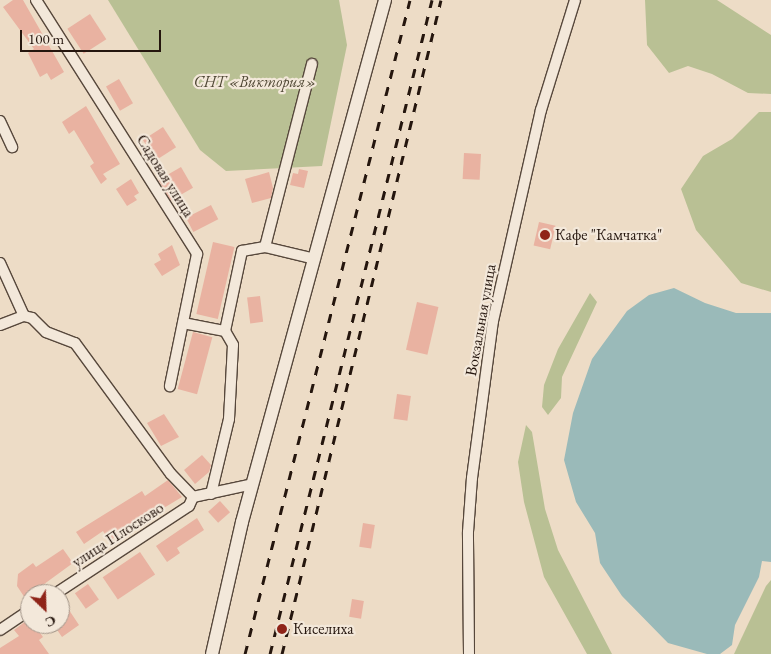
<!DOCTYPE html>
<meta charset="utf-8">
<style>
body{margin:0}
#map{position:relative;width:771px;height:654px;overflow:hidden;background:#eddcc6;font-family:"EB Garamond",serif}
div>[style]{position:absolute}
.green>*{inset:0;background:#b9c094}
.water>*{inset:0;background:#9abab9}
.building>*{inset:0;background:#e9b2a1;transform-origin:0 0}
.roads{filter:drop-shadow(1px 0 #57483c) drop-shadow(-1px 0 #57483c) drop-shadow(0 1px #57483c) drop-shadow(0 -1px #57483c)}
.minor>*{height:10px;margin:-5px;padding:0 5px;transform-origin:5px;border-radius:5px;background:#f3e8da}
.tertiary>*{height:12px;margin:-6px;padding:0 6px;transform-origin:6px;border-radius:6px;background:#f3e8da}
.rail>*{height:3px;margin-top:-1.5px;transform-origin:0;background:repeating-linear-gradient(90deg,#25160e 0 9px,transparent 0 18px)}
.dots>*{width:14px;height:14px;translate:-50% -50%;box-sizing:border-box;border:2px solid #f3e8da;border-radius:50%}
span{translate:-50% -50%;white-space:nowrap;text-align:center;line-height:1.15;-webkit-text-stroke:4.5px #f3e8da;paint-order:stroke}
.park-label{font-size:16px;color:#514936;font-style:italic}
.street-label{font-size:16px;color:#25160e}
.poi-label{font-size:16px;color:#25160e}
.left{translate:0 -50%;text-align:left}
.north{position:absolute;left:20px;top:584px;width:50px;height:50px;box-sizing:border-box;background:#f3e8da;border:1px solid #a19488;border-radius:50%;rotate:156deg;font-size:14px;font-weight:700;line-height:20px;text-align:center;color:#25160e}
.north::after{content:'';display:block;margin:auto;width:18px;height:22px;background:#8f2418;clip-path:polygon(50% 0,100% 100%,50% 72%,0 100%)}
.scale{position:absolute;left:20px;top:30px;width:141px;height:22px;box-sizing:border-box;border:2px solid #25160e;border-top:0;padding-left:6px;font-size:15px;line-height:18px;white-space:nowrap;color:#25160e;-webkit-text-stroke:4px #f3e8da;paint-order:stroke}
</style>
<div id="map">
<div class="green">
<i style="clip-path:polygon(108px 0,339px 0,347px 45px,322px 166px,226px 171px,200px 150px)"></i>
<i style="clip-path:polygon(645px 0,717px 0,771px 35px,771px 94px,748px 93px,712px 74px,688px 66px,669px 73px,647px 45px)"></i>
<i style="clip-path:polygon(759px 112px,771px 112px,771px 292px,741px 283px,696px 230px,681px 189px,703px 156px,732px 139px)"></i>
<i style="clip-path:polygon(590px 293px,597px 302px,562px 377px,561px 398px,548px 415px,542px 407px,544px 385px,558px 349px)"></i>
<i style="clip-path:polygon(526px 425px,532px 432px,545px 509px,558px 550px,612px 654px,587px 654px,544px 577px,524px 502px,518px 462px)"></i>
<i style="clip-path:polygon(771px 580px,771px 654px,734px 654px,766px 586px)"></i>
</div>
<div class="water">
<i style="clip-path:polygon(674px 288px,705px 303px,736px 313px,771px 313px,771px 562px,762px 561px,759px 577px,735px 625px,732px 645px,720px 654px,707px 654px,668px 643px,622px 596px,600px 563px,595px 533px,576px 502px,564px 460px,573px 413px,592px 359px,627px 311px,649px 295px)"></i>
</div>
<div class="building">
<i style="clip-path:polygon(13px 0,23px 0,64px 72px,51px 80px,47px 73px,40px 77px,28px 53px,34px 49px,3px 7px)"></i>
<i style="left:90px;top:14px;width:30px;height:27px;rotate:57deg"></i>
<i style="left:119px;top:79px;width:28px;height:15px;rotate:60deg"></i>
<i style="clip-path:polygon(86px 106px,120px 164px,103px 174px,107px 179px,101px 184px,90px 166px,94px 163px,74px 130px,69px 134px,62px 122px)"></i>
<i style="left:163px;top:127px;width:24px;height:24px;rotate:57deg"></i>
<i style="left:464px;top:153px;width:17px;height:26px;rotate:3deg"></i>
<i style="left:181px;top:167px;width:24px;height:26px;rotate:60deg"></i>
<i style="clip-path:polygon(299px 169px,308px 171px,304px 188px,290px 185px,293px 173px,298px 174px)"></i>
<i style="clip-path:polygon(269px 172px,273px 188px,271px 198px,252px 203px,245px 179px)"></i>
<i style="clip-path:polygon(131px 179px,139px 193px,134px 196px,137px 200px,127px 206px,116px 189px)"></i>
<i style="left:211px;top:205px;width:16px;height:28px;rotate:63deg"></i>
<i style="left:539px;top:222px;width:17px;height:24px;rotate:13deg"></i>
<i style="left:213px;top:242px;width:22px;height:74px;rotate:13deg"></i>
<i style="clip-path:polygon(172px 245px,180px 265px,162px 276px,154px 264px,161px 260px,158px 254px)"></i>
<i style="left:260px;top:296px;width:26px;height:13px;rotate:83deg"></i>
<i style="left:417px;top:302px;width:22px;height:49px;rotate:13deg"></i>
<i style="left:193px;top:332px;width:20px;height:59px;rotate:15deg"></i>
<i style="left:397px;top:394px;width:14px;height:25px;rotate:8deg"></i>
<i style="clip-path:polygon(164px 414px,179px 437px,161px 446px,147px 423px)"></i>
<i style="clip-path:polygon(202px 455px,211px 465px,209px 472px,195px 484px,184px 470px)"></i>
<i style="clip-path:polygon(168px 480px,182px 497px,109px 541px,103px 531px,84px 544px,76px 532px,142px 491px,145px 496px)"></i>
<i style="left:220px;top:501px;width:15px;height:16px;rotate:48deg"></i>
<i style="clip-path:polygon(197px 518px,204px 530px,177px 548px,180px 553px,167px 562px,156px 546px)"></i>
<i style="left:363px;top:523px;width:12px;height:24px;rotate:9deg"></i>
<i style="clip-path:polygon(63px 549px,73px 563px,25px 598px,17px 586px,18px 574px,33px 563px,36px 567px)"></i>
<i style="left:140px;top:552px;width:27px;height:45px;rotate:56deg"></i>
<i style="left:88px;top:584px;width:19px;height:16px;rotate:55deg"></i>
<i style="clip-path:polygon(61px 598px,79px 625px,62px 637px,53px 624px,60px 624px)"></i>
<i style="left:352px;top:599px;width:12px;height:18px;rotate:9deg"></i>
<i style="clip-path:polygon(30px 618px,30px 624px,34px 624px,43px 637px,39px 640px,49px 654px,0 654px,0 648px,19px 636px,14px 630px)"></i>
</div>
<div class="roads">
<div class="minor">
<i style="left:36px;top:0;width:301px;rotate:57.6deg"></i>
<i style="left:197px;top:254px;width:135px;rotate:101.6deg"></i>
<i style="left:0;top:121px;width:29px;rotate:65deg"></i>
<i style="left:265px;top:247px;width:189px;rotate:-75.6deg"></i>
<i style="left:0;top:263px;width:58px;rotate:65.6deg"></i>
<i style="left:183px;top:323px;width:43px;rotate:10.8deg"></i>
<i style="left:225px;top:331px;width:16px;rotate:60deg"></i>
<i style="left:233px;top:345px;width:74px;rotate:93.1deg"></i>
<i style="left:229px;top:419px;width:77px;rotate:103.5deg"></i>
<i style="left:0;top:325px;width:26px;rotate:-21deg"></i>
<i style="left:24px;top:316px;width:8px;rotate:14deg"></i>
<i style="left:32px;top:318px;width:20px;rotate:45deg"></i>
<i style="left:46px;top:332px;width:31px;rotate:21deg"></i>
<i style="left:75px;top:343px;width:162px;rotate:53.8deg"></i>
<i style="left:171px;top:474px;width:32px;rotate:46deg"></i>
<i style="left:193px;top:497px;width:61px;rotate:-12.2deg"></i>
<i style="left:225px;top:331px;width:82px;rotate:-78deg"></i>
<i style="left:242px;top:251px;width:23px;rotate:-10deg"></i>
<i style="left:265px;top:247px;width:51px;rotate:13.5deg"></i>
<i style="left:55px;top:594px;width:160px;rotate:-33.3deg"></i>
<i style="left:189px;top:506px;width:10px;rotate:-66deg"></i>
<i style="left:0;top:630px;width:36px;rotate:-34deg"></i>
<i style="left:469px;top:654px;width:122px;rotate:-90.5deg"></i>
<i style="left:468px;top:532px;width:54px;rotate:-85.8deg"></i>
<i style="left:472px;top:478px;width:158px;rotate:-82.4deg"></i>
<i style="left:493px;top:321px;width:216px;rotate:-77.2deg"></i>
<i style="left:541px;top:110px;width:115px;rotate:-72.8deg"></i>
</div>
<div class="tertiary">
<i style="left:212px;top:654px;width:135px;rotate:-77.2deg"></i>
<i style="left:242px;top:522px;width:541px;rotate:-74.68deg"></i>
</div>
</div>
<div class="rail">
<i style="left:245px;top:654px;width:674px;rotate:-75.84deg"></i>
<i style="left:270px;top:654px;width:674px;rotate:-76.09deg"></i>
<i style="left:282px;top:654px;width:673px;rotate:-76.34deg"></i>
</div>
<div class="dots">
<i style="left:545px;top:235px;background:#8f2418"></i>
<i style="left:282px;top:629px;background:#8f2418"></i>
</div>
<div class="park-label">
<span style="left:255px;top:82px">СНТ «Виктория»</span>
</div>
<div class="street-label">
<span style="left:165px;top:176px;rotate:58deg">Садовая улица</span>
<span style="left:481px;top:320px;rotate:-80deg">Вокзальная улица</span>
<span style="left:118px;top:535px;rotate:-33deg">улица Плосково</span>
</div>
<div class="poi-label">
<span class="left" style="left:555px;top:235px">Кафе "Камчатка"</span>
<span class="left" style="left:293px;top:629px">Киселиха</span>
</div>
<div class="north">С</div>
<div class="scale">100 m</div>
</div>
